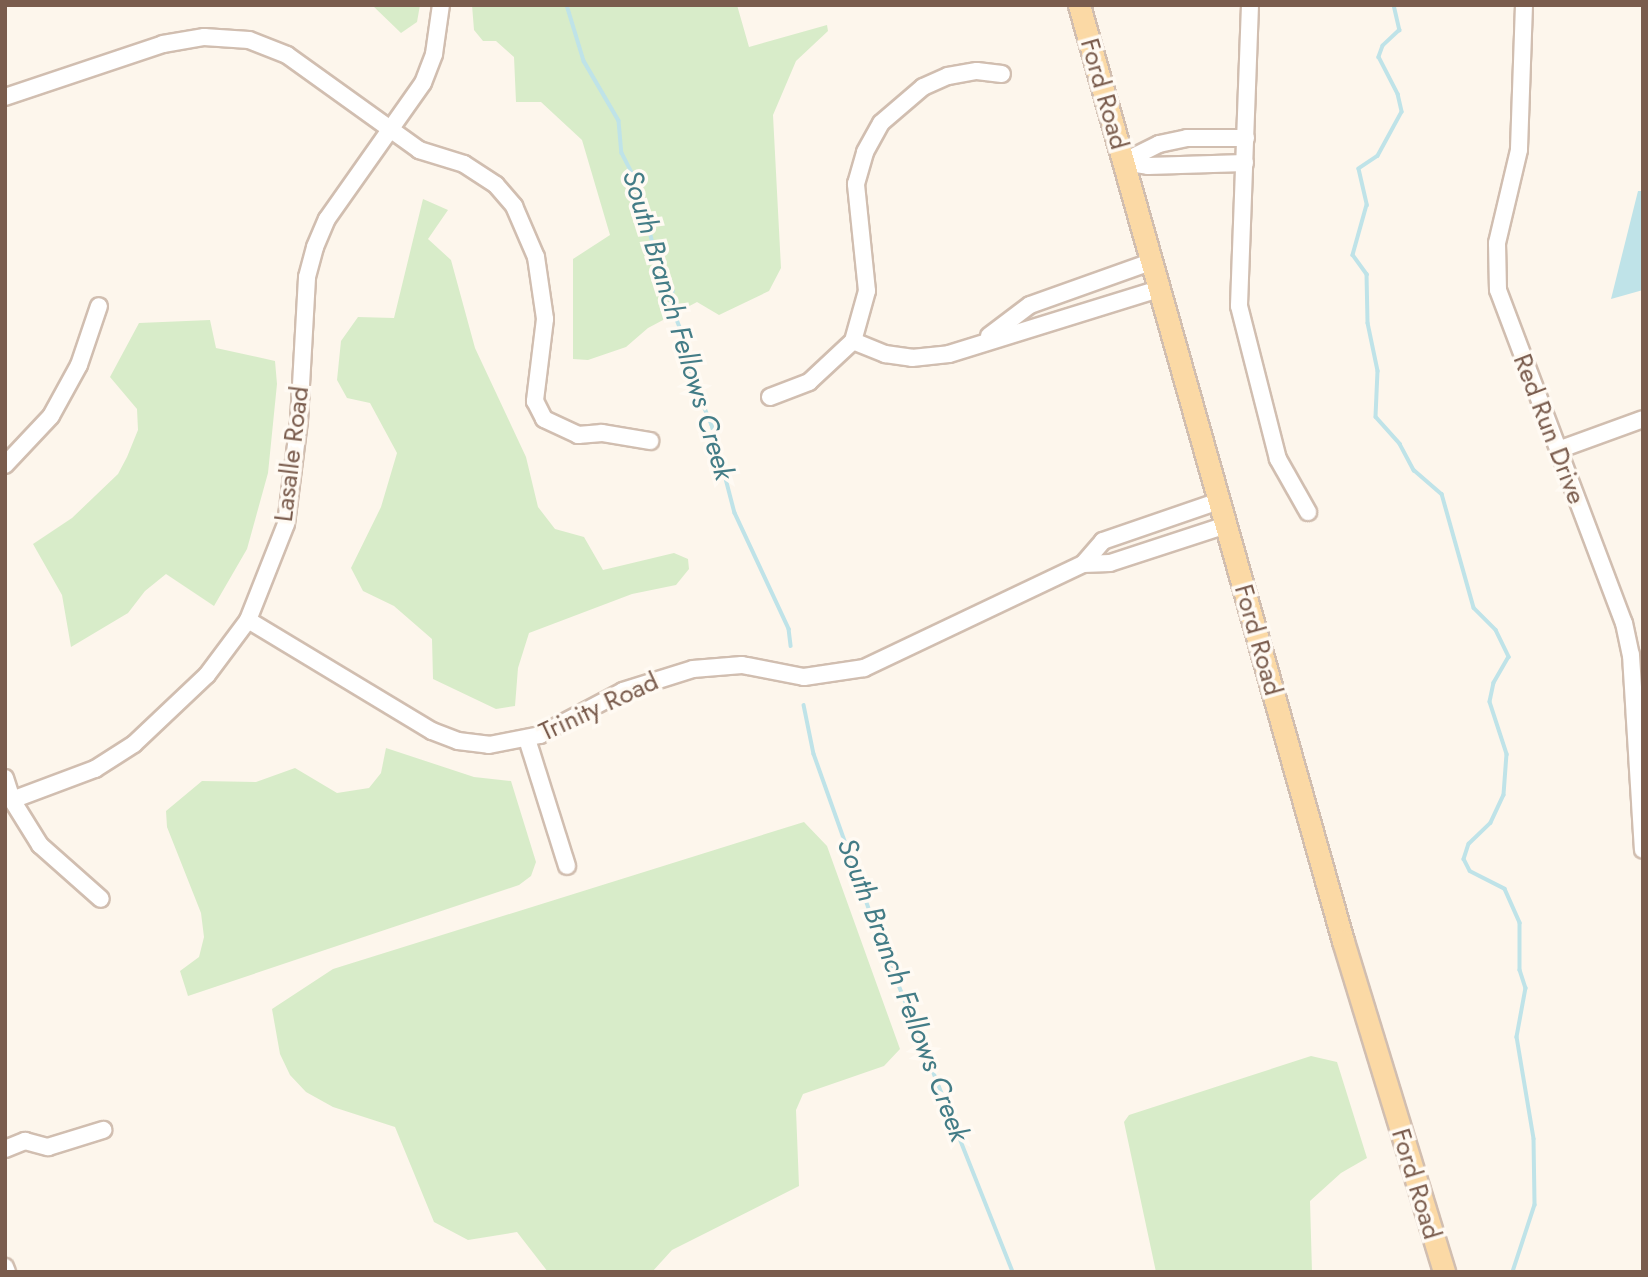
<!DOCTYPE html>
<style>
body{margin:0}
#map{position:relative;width:1648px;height:1277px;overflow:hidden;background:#fdf6ec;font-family:Jost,sans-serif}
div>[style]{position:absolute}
.green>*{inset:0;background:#d8ecc9}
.water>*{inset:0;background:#bfe3e8}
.stream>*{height:3.5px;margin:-1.75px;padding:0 1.75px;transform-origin:1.75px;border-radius:1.75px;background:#bfe3e8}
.roads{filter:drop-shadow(2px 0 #d1beb0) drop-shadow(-2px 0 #d1beb0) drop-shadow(0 2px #d1beb0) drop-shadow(0 -2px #d1beb0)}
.minor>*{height:16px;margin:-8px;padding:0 8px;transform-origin:8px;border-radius:8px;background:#fff}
.major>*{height:21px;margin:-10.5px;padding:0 10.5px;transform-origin:10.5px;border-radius:10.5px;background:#fbd9a5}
span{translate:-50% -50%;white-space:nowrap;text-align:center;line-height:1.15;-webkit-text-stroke:7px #fffaf3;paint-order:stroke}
.street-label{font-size:26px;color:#7a5c4d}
.water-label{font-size:28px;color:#437c86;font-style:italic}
.frame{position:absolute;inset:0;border:7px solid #7a5c4d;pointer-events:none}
</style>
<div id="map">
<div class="green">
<i style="clip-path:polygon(372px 5px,420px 5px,417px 22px,401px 33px)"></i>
<i style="clip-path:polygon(472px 5px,737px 5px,749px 47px,827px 25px,828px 31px,796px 61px,773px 115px,781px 268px,769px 291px,719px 315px,697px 302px,648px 328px,626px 347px,588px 360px,573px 359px,573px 259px,610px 235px,582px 140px,541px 102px,516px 102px,514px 57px,496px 41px,483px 41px,474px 30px)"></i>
<i style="clip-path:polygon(423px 199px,448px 210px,428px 239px,451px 260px,475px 348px,526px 457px,538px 507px,555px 529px,584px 537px,603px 570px,674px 553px,688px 559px,689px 569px,676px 585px,632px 594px,529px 633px,518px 668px,515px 706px,496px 709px,433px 679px,432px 639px,394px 606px,363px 591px,351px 568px,381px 507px,397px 453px,370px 403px,347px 398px,337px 380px,341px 341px,358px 317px,394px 318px)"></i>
<i style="clip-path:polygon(210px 320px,216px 348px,275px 361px,277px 384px,268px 473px,247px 549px,214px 606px,166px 574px,145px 591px,128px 613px,71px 647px,62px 595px,33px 544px,72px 518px,118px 474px,127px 457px,138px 430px,137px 409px,110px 377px,139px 323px)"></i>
<i style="clip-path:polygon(386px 748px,474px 777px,511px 781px,536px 862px,531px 876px,519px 885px,188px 996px,180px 971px,199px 957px,204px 937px,201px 913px,167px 827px,166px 811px,202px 781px,256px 782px,295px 768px,337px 793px,369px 788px,381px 773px)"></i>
<i style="clip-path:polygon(804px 822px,827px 846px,900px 1049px,884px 1066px,803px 1094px,796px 1110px,799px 1186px,672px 1250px,652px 1272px,548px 1272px,517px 1232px,468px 1240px,434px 1222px,395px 1127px,333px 1107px,306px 1092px,290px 1075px,280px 1054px,272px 1009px,333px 969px)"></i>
<i style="clip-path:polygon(1311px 1056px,1337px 1062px,1367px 1158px,1341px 1173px,1310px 1201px,1312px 1272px,1156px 1272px,1124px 1122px,1129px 1115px)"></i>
</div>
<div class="water">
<i style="clip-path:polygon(1638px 191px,1643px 191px,1643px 290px,1611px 299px)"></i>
</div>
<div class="stream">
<i style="left:567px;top:5px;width:59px;rotate:73.1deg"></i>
<i style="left:584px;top:61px;width:69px;rotate:59.7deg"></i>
<i style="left:619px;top:121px;width:32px;rotate:85deg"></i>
<i style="left:622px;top:153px;width:38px;rotate:63deg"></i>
<i style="left:639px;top:187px;width:83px;rotate:76.1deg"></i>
<i style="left:659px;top:268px;width:27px;rotate:59deg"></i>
<i style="left:673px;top:291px;width:14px;rotate:98deg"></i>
<i style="left:671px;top:305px;width:35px;rotate:68deg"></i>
<i style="left:684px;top:338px;width:36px;rotate:80deg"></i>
<i style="left:690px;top:373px;width:56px;rotate:67.1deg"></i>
<i style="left:712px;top:425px;width:91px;rotate:75.4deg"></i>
<i style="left:735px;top:513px;width:128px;rotate:65deg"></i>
<i style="left:789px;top:629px;width:17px;rotate:83deg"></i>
<i style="left:1394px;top:5px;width:26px;rotate:77deg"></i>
<i style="left:1400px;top:30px;width:23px;rotate:137deg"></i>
<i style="left:1383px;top:46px;width:12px;rotate:110deg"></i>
<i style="left:1379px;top:57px;width:42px;rotate:62.8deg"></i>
<i style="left:1398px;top:94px;width:18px;rotate:77deg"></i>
<i style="left:1402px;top:112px;width:50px;rotate:118.6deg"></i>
<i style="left:1378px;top:156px;width:23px;rotate:146deg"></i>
<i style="left:1359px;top:169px;width:37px;rotate:77deg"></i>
<i style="left:1367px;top:205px;width:52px;rotate:105.6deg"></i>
<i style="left:1353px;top:255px;width:24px;rotate:54deg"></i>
<i style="left:1367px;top:274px;width:49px;rotate:88.8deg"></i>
<i style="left:1368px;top:323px;width:49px;rotate:78.2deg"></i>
<i style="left:1378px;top:371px;width:46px;rotate:92.5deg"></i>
<i style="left:1376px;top:417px;width:36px;rotate:48deg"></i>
<i style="left:1400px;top:444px;width:30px;rotate:62deg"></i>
<i style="left:1414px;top:470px;width:37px;rotate:41deg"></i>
<i style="left:1442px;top:494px;width:118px;rotate:74.3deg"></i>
<i style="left:1474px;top:608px;width:31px;rotate:45deg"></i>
<i style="left:1496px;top:630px;width:30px;rotate:64deg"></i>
<i style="left:1509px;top:657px;width:30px;rotate:120deg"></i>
<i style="left:1494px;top:683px;width:19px;rotate:102deg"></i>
<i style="left:1490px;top:702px;width:55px;rotate:71.9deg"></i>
<i style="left:1507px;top:754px;width:41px;rotate:94.2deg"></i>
<i style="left:1504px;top:795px;width:31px;rotate:115deg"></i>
<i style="left:1491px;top:823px;width:30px;rotate:136deg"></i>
<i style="left:1469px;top:844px;width:16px;rotate:108deg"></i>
<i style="left:1464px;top:859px;width:13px;rotate:63deg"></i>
<i style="left:1470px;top:871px;width:39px;rotate:27deg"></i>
<i style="left:1505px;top:889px;width:37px;rotate:66deg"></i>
<i style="left:1520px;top:923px;width:47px;rotate:90deg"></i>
<i style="left:1520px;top:970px;width:19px;rotate:72deg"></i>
<i style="left:1526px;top:988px;width:50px;rotate:100.4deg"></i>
<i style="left:1517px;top:1037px;width:103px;rotate:80.5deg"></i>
<i style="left:1534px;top:1139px;width:66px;rotate:89.1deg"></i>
<i style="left:1535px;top:1205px;width:71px;rotate:108.2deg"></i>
<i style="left:804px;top:705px;width:50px;rotate:78.5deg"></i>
<i style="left:814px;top:754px;width:176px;rotate:70.4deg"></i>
<i style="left:873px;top:920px;width:379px;rotate:68.3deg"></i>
</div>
<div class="roads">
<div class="minor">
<i style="left:1250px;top:5px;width:301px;rotate:92.1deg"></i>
<i style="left:1239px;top:306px;width:158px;rotate:75.7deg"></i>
<i style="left:1278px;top:459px;width:61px;rotate:60.5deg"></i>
<i style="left:1524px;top:5px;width:145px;rotate:92deg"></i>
<i style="left:1519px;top:150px;width:96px;rotate:103.3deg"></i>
<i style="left:1497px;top:243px;width:47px;rotate:88.8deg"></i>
<i style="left:1498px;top:290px;width:356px;rotate:69.3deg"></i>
<i style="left:1624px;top:623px;width:33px;rotate:78deg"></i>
<i style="left:1631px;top:655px;width:195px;rotate:86.5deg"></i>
<i style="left:5px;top:97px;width:167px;rotate:-18.5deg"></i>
<i style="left:163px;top:44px;width:42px;rotate:-9.7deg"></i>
<i style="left:204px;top:37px;width:45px;rotate:3.8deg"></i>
<i style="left:249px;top:40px;width:41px;rotate:21.5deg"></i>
<i style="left:287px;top:55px;width:163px;rotate:35.7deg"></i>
<i style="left:419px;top:150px;width:47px;rotate:17.3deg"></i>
<i style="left:464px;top:164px;width:38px;rotate:33deg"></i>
<i style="left:496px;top:185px;width:28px;rotate:49deg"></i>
<i style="left:514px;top:206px;width:56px;rotate:66.7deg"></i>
<i style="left:536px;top:257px;width:63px;rotate:81.7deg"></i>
<i style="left:545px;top:319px;width:83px;rotate:97deg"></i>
<i style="left:535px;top:401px;width:20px;rotate:63deg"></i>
<i style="left:544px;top:419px;width:38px;rotate:25deg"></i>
<i style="left:578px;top:435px;width:24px;rotate:-5deg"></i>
<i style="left:602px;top:433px;width:49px;rotate:9.5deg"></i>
<i style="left:1123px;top:162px;width:40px;rotate:-26.6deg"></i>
<i style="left:1159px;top:144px;width:29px;rotate:-12deg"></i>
<i style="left:1187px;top:138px;width:59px"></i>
<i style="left:1123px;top:162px;width:25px;rotate:9deg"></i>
<i style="left:1148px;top:166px;width:97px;rotate:-1.8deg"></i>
<i style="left:989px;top:336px;width:51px;rotate:-37.1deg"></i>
<i style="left:1030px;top:305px;width:128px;rotate:-19.6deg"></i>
<i style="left:853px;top:341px;width:35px;rotate:22deg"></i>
<i style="left:885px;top:354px;width:27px;rotate:8deg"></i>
<i style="left:912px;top:358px;width:37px;rotate:-6deg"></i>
<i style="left:949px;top:354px;width:220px;rotate:-17.2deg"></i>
<i style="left:770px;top:397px;width:42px;rotate:-21deg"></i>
<i style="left:809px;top:382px;width:60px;rotate:-43deg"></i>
<i style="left:853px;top:341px;width:52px;rotate:-74.4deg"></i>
<i style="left:867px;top:291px;width:108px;rotate:-95.9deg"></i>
<i style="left:856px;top:184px;width:33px;rotate:-74deg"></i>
<i style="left:865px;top:152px;width:33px;rotate:-61deg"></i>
<i style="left:881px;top:123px;width:55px;rotate:-40.6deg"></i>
<i style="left:923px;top:87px;width:27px;rotate:-24deg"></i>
<i style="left:948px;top:76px;width:29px;rotate:-10deg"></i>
<i style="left:977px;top:71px;width:25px;rotate:7deg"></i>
<i style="left:1558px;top:450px;width:90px;rotate:-20deg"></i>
<i style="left:5px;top:465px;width:67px;rotate:-46.8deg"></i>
<i style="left:51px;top:416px;width:58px;rotate:-61.2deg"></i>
<i style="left:79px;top:365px;width:62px;rotate:-71.3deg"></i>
<i style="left:1219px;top:501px;width:123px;rotate:161deg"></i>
<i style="left:1103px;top:541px;width:30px;rotate:131deg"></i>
<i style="left:1083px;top:564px;width:27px;rotate:-2deg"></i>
<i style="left:1110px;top:563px;width:122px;rotate:-18.1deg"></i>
<i style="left:248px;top:620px;width:215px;rotate:31.1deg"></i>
<i style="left:432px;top:731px;width:28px;rotate:21deg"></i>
<i style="left:458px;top:741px;width:31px;rotate:7deg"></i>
<i style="left:489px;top:745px;width:52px;rotate:-11.1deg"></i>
<i style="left:540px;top:735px;width:94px;rotate:-27.9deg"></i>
<i style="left:623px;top:691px;width:73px;rotate:-17.4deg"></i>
<i style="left:693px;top:669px;width:49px;rotate:-4.7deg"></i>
<i style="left:742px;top:665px;width:63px;rotate:11deg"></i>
<i style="left:804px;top:677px;width:61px;rotate:-8.5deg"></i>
<i style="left:864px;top:668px;width:242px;rotate:-25.4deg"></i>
<i style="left:527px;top:739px;width:133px;rotate:72.5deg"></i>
<i style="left:5px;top:778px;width:23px;rotate:72deg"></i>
<i style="left:12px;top:800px;width:53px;rotate:58.1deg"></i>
<i style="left:40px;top:845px;width:81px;rotate:41.5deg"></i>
<i style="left:12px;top:800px;width:89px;rotate:-20.5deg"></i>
<i style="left:95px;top:769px;width:46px;rotate:-32.7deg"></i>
<i style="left:134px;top:744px;width:100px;rotate:-43.4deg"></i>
<i style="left:207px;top:675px;width:69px;rotate:-53.3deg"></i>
<i style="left:248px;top:620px;width:103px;rotate:-68.4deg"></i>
<i style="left:286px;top:524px;width:104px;rotate:-82.8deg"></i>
<i style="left:299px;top:421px;width:144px;rotate:-86.8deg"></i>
<i style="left:307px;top:277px;width:31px;rotate:-75deg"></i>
<i style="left:315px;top:247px;width:30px;rotate:-67deg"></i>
<i style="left:327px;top:219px;width:166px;rotate:-54.8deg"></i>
<i style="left:423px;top:83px;width:31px;rotate:-69deg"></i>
<i style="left:434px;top:54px;width:49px;rotate:-81.9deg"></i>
<i style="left:5px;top:1149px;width:22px;rotate:-22deg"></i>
<i style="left:25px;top:1141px;width:24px;rotate:15deg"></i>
<i style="left:48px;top:1147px;width:58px;rotate:-17.2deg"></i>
<i style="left:5px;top:1267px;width:5px;rotate:68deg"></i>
</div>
<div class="major">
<i style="left:1079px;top:5px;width:973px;rotate:74.25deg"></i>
<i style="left:1343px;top:941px;width:346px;rotate:73deg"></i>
</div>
</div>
<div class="street-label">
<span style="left:1104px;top:94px;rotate:74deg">Ford Road</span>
<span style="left:1549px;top:429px;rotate:69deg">Red Run Drive</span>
<span style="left:292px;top:454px;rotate:-83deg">Lasalle Road</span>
<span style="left:1258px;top:640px;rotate:74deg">Ford Road</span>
<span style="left:599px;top:707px;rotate:-25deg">Trinity Road</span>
<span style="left:1416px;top:1184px;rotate:73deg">Ford Road</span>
</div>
<div class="water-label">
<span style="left:678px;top:325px;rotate:73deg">South Branch Fellows Creek</span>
<span style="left:903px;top:990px;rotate:69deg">South Branch Fellows Creek</span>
</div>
<div class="frame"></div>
</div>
